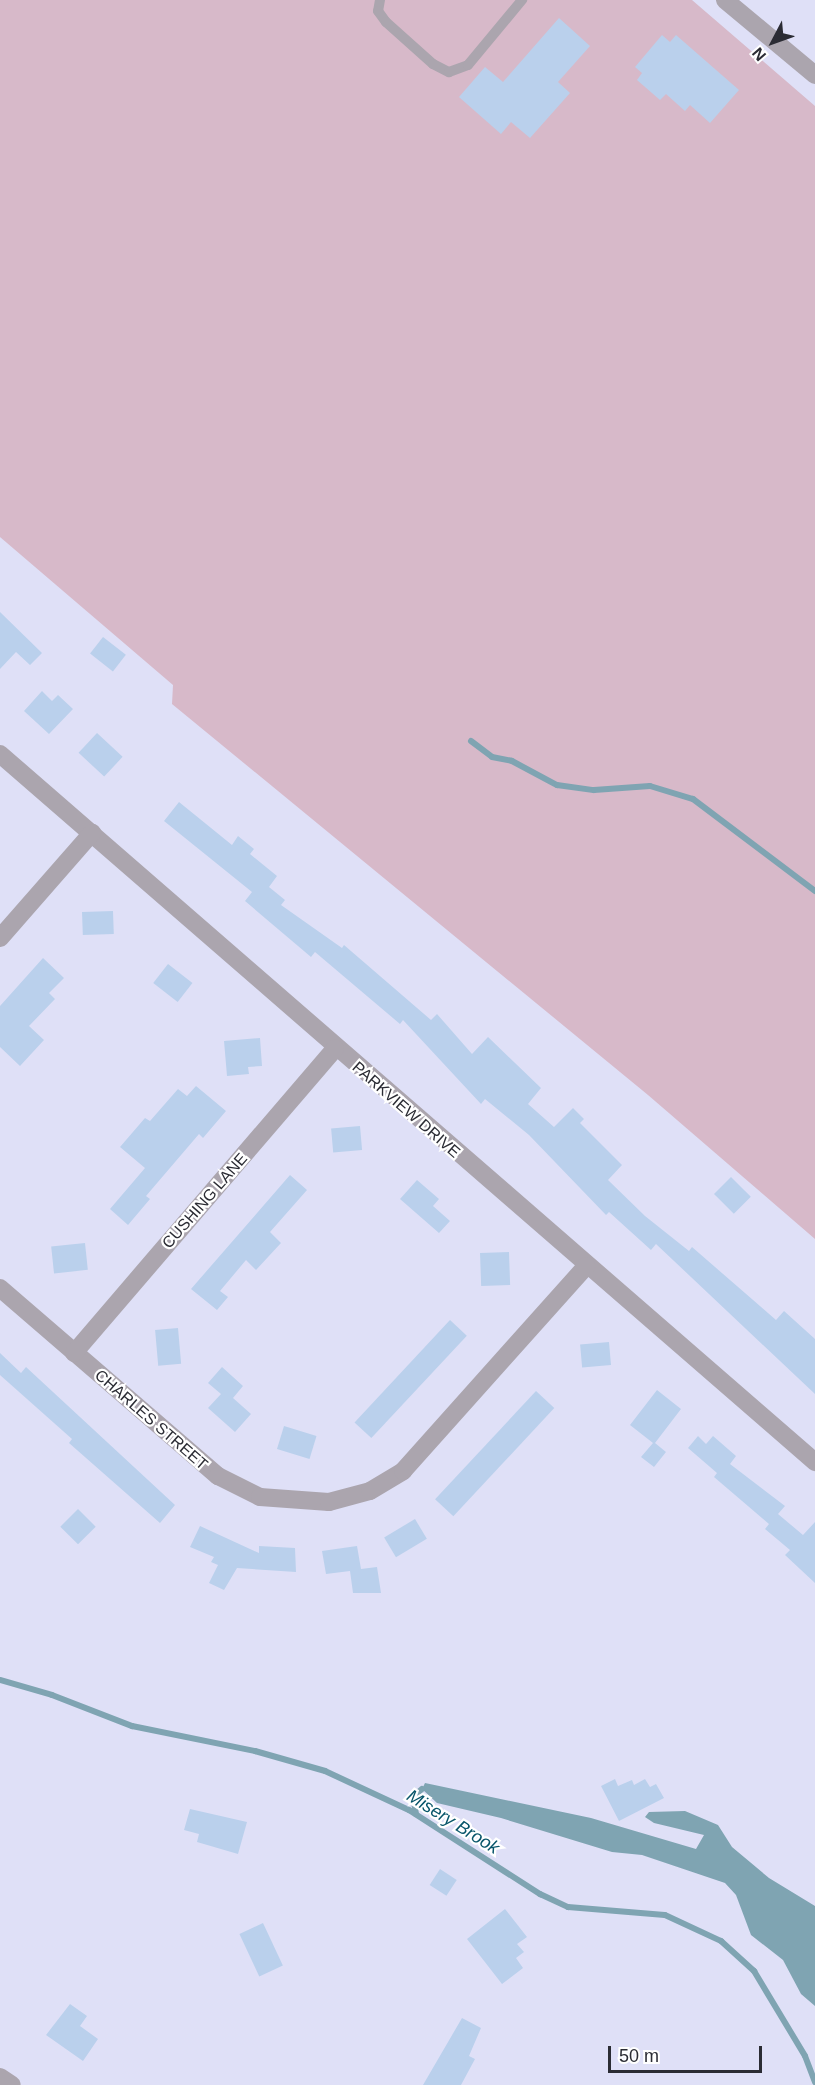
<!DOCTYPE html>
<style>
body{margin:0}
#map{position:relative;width:815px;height:2085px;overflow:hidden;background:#dfe0f7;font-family:Arial,sans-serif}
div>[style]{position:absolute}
.green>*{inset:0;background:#d7b9c9}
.water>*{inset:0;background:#7fa4b2}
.stream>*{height:6px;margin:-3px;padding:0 3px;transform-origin:3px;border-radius:3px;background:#7fa4b2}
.building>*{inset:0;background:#bad0ec;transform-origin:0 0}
.service>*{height:10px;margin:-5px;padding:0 5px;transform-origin:5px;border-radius:5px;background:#aba5ae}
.minor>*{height:18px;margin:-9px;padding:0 9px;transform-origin:9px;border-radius:9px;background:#aba5ae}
span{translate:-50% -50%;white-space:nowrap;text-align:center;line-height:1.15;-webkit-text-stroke:4.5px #fff;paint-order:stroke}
.street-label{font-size:16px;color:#2b2c34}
.water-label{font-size:18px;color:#08556a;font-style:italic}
.north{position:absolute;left:743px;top:12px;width:60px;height:60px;-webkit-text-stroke:4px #fff;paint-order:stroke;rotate:229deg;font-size:16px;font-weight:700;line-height:24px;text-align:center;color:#2b2c34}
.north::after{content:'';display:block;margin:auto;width:21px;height:27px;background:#2b2c34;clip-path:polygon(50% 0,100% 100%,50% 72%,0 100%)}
.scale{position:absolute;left:608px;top:2046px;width:154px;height:27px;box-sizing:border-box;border:3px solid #2b2c34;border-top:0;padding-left:8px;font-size:18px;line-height:21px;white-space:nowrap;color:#2b2c34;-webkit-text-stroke:4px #fff;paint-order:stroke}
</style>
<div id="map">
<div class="green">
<i style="clip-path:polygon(0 0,692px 0,815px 106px,815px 1239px,648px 1095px,172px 704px,173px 685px,0 537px)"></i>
</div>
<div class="water">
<i style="clip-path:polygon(425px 1783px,591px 1818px,696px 1849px,704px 1835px,654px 1823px,645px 1817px,649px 1812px,685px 1811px,718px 1825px,732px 1847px,769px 1878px,815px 1906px,815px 2006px,801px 1994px,783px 1960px,751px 1935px,736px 1895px,725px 1883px,642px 1855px,612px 1852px,501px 1818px,437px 1803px,422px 1789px)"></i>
</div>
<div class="stream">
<i style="left:471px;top:741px;width:26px;rotate:37deg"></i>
<i style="left:492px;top:757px;width:20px;rotate:11deg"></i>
<i style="left:512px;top:761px;width:51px;rotate:28.1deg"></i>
<i style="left:557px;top:785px;width:37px;rotate:8deg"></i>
<i style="left:594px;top:790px;width:56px;rotate:-4.1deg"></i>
<i style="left:650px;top:786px;width:45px;rotate:16.8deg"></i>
<i style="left:693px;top:799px;width:153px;rotate:37deg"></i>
<i style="left:0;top:1680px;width:54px;rotate:16.1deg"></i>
<i style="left:52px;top:1695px;width:86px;rotate:21.2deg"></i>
<i style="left:132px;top:1726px;width:126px;rotate:11.5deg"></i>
<i style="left:255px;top:1751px;width:73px;rotate:15.9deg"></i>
<i style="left:325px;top:1771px;width:93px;rotate:24.9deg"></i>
<i style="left:409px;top:1810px;width:156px;rotate:32.7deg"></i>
<i style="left:540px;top:1894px;width:31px;rotate:25deg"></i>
<i style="left:568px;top:1907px;width:97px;rotate:4.7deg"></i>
<i style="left:665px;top:1915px;width:62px;rotate:24.9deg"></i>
<i style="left:721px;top:1941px;width:45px;rotate:42.3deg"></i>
<i style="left:754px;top:1971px;width:99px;rotate:59deg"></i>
<i style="left:805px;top:2056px;width:28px;rotate:69deg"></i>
<i style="left:416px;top:1814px;width:17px;rotate:-100deg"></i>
<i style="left:413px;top:1797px;width:12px;rotate:-42deg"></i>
</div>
<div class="building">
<i style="clip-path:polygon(559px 18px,590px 46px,558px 82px,570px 93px,530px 138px,511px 122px,501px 134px,459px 97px,485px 67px,503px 82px)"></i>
<i style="clip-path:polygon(662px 35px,670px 42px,676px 35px,739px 90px,710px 123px,690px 105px,685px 111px,666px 94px,660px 100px,637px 80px,642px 73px,635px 67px)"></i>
<i style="clip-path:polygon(0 612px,42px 653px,30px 665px,16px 652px,0 669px)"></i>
<i style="left:103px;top:637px;width:29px;height:21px;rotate:38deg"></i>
<i style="clip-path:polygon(42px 691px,52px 701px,58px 695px,73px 709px,49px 734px,24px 711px)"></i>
<i style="left:97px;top:733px;width:35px;height:27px;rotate:43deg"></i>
<i style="clip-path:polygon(179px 802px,232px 845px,238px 836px,254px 849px,250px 854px,277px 876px,269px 887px,285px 900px,281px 905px,342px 948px,344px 945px,431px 1020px,437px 1014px,472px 1054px,488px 1037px,541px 1088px,528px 1104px,554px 1127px,573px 1108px,584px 1119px,580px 1123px,622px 1165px,608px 1180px,645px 1216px,689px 1251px,692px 1247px,776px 1320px,784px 1311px,815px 1339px,815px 1394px,656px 1244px,651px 1250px,609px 1212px,606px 1215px,529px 1135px,485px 1099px,481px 1104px,403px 1020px,400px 1024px,315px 952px,311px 957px,245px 901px,252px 892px,164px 821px)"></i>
<i style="left:113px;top:911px;width:23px;height:31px;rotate:88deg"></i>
<i style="clip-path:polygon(43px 958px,64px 978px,49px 993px,55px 999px,29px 1026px,44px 1040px,20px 1066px,0 1047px,0 1006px)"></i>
<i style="left:168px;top:964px;width:31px;height:24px;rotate:38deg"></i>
<i style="clip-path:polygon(260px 1038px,262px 1066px,248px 1067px,249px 1074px,227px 1076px,224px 1041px)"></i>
<i style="clip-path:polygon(196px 1086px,226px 1111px,203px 1138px,199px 1134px,146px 1196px,150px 1199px,128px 1225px,110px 1209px,145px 1168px,120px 1147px,145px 1118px,150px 1121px,178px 1089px,187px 1096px)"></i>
<i style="left:360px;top:1126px;width:24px;height:29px;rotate:85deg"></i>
<i style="clip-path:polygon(290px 1175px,307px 1190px,270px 1232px,281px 1243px,256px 1270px,246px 1260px,220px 1291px,228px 1297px,217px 1310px,191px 1289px)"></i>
<i style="left:731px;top:1177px;width:28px;height:24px;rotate:45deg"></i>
<i style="clip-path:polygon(417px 1180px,439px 1199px,433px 1206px,450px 1221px,439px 1233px,400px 1199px)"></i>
<i style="left:85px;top:1243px;width:27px;height:34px;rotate:84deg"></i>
<i style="left:509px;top:1252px;width:33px;height:29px;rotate:88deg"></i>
<i style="left:450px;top:1320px;width:23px;height:140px;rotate:43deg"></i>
<i style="left:178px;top:1328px;width:36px;height:23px;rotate:85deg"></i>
<i style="left:609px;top:1342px;width:23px;height:29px;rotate:85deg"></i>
<i style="clip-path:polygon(0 1353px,21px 1373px,26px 1367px,175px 1505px,160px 1523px,69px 1443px,72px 1439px,0 1375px)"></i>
<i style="clip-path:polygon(222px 1367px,243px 1386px,233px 1398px,251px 1414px,235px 1432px,208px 1408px,221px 1394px,208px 1383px)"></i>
<i style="clip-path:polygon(657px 1390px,681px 1409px,655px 1443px,666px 1452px,654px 1467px,641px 1457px,653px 1443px,630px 1425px)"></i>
<i style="left:536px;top:1391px;width:25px;height:148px;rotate:43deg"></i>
<i style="left:284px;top:1426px;width:34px;height:24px;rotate:17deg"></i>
<i style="clip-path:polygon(698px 1436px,706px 1444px,713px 1436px,736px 1456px,730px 1464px,785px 1506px,778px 1514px,803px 1535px,815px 1522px,815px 1583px,785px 1555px,790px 1550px,765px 1529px,769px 1524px,714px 1477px,717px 1473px,688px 1448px)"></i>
<i style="left:78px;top:1509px;width:25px;height:25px;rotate:45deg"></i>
<i style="left:415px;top:1519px;width:23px;height:36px;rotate:59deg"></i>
<i style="clip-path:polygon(200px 1526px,259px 1553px,259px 1546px,295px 1548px,296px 1572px,237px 1568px,224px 1590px,209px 1583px,218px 1565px,211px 1562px,214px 1557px,190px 1547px)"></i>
<i style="clip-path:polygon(357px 1546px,361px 1569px,377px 1567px,381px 1593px,353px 1593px,350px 1571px,326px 1574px,322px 1551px)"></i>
<i style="clip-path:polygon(615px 1779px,618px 1786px,632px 1780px,634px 1785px,645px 1779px,650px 1787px,656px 1784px,664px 1798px,619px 1821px,601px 1786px)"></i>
<i style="clip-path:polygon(190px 1809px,247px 1822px,238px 1854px,197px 1842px,199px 1834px,184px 1830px)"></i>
<i style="left:440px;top:1869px;width:20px;height:19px;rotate:33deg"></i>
<i style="clip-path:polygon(505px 1909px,527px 1937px,517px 1944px,524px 1952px,516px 1958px,523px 1968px,502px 1984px,467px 1939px)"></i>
<i style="left:263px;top:1923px;width:47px;height:26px;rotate:65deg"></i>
<i style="clip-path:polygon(70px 2004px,87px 2016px,80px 2026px,98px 2039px,83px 2061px,46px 2035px)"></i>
<i style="clip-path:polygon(462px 2018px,481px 2028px,469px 2056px,475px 2059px,461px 2085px,423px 2085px)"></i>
</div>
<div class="service">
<i style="left:380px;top:0;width:11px;rotate:100deg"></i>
<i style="left:378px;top:11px;width:14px;rotate:54deg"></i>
<i style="left:386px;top:22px;width:63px;rotate:41.8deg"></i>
<i style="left:433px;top:64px;width:18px;rotate:27deg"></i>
<i style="left:449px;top:72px;width:20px;rotate:-20deg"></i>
<i style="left:468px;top:65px;width:85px;rotate:-50.3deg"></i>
</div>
<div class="minor">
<i style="left:725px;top:0;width:117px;rotate:39.8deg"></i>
<i style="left:0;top:754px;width:1080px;rotate:40.98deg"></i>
<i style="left:0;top:938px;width:140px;rotate:-48.8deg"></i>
<i style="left:0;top:1288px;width:288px;rotate:40.8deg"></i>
<i style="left:218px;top:1476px;width:47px;rotate:26.6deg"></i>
<i style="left:260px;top:1497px;width:69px;rotate:4.1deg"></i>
<i style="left:329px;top:1502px;width:42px;rotate:-15deg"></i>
<i style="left:370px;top:1491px;width:39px;rotate:-31deg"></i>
<i style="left:403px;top:1471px;width:275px;rotate:-48.2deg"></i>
<i style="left:74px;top:1353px;width:401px;rotate:-49.4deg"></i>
<i style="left:0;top:2077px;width:14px;rotate:34deg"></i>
</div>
<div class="street-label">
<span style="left:406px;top:1110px;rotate:41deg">PARKVIEW DRIVE</span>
<span style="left:205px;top:1201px;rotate:-49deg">CUSHING LANE</span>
<span style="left:151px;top:1420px;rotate:41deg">CHARLES STREET</span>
</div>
<div class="water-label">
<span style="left:453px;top:1822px;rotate:32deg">Misery Brook</span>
</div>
<div class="north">N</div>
<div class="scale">50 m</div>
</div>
